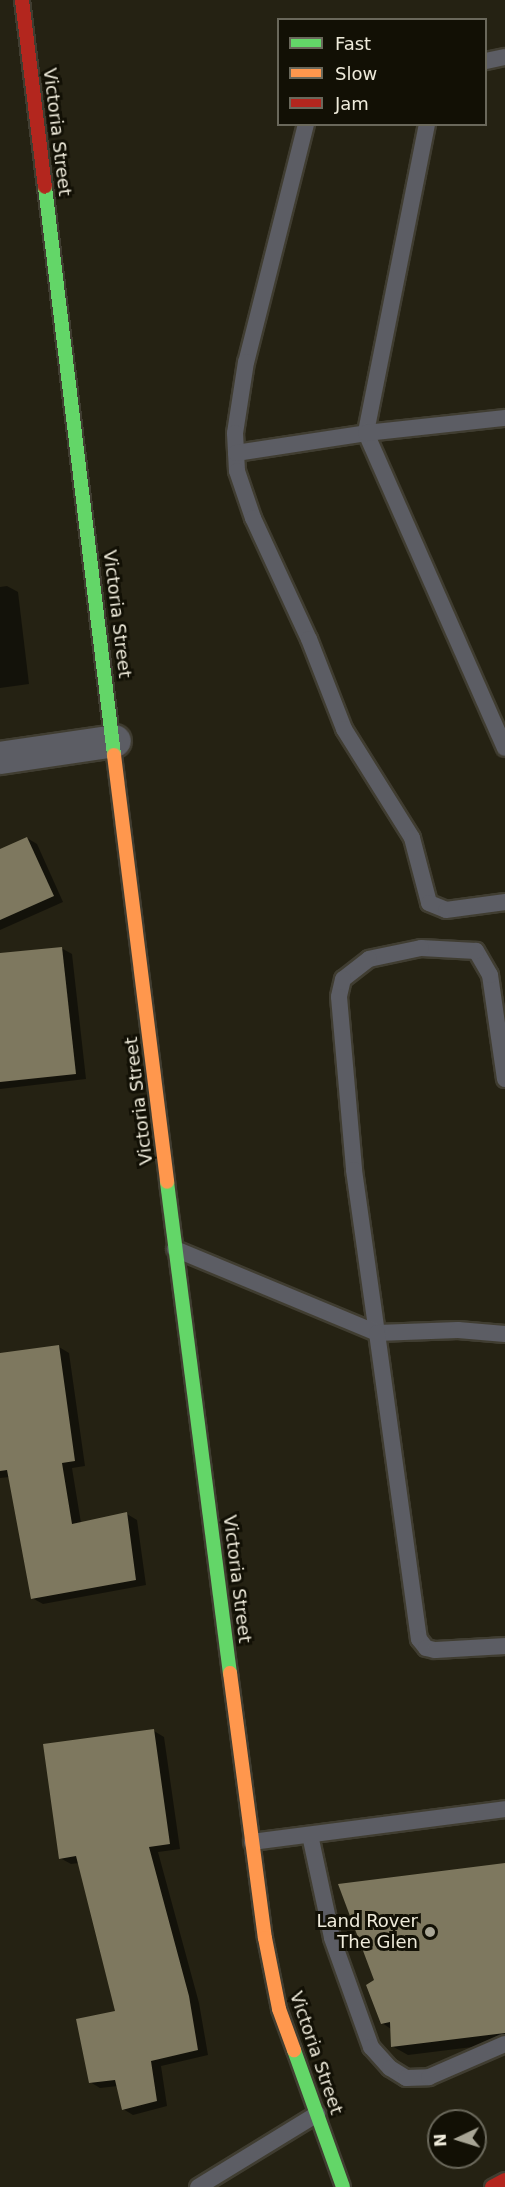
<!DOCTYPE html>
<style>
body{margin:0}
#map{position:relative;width:505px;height:2187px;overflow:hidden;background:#252213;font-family:"DejaVu Sans",sans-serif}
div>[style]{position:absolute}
.shadow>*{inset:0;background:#0007}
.building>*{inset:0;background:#7e785f}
.roads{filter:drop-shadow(2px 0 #403d31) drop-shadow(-2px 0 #403d31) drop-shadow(0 2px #403d31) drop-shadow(0 -2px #403d31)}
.lane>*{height:16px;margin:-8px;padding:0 8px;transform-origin:8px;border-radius:8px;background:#5c5d64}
.street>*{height:32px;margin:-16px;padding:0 16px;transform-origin:16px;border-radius:16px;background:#5c5d64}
.fast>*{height:14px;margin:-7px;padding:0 7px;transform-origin:7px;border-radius:7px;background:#63d668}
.slow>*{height:14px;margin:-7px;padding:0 7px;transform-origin:7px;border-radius:7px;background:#ff974d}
.jam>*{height:14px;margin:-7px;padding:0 7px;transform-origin:7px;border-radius:7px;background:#b3261e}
.dots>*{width:16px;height:16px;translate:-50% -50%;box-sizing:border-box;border:3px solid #121005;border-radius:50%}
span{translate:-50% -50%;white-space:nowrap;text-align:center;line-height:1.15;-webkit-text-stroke:6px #121005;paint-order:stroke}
.street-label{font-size:18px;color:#efebdb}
.poi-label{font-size:18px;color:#efebdb}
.right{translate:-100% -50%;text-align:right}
.legend{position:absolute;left:277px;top:18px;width:210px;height:108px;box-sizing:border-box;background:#121005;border:2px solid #6a685b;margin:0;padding:8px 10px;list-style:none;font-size:18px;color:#efebdb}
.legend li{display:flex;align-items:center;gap:12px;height:30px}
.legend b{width:30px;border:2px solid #6a685b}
.north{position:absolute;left:427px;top:2109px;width:60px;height:60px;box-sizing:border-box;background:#121005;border:2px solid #6a685b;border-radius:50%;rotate:266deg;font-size:16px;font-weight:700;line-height:24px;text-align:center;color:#efebdb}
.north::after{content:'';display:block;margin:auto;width:21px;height:27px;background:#a8a595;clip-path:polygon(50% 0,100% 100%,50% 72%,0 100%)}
</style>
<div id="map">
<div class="shadow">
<i style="clip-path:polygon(7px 586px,18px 592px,29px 684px,0 688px,0 587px)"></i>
<i style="clip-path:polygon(27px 838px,37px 844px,63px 902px,0 930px,0 850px)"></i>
<i style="clip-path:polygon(61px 948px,72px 954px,86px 1079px,0 1089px,0 955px)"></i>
<i style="clip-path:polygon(59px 1347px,69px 1353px,85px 1466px,72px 1468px,81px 1523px,127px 1514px,137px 1520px,146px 1585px,43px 1604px,32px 1598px,10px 1477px,0 1478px,0 1355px)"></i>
<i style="clip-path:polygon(154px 1731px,164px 1737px,180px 1849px,158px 1852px,199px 2003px,208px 2055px,161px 2066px,167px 2106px,133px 2115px,123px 2109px,118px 2086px,100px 2088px,90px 2082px,117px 2012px,79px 1863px,71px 1864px,60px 1858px)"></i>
<i style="clip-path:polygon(505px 1865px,505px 2043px,408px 2055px,392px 2046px,391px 2029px,382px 2023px)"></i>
</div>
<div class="building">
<i style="clip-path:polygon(27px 837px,54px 896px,0 920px,0 849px)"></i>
<i style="clip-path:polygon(62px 947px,76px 1074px,0 1082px,0 953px)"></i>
<i style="clip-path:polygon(59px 1345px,75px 1461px,62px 1463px,72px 1524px,127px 1512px,136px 1580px,31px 1599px,7px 1470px,0 1471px,0 1353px)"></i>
<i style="clip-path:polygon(154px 1729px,170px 1844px,149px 1847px,189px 1996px,198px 2050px,151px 2061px,157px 2101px,122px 2110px,115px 2080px,89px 2083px,76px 2019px,115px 2011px,76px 1856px,59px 1859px,43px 1744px)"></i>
<i style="clip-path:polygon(505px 1863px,505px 2033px,391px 2047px,390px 2022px,381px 2024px,366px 1985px,374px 1980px,338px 1884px)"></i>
</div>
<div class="roads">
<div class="lane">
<i style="left:486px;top:61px;width:19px;rotate:-12deg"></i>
<i style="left:306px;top:124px;width:245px;rotate:104.1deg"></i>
<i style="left:246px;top:362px;width:72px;rotate:98.8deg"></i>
<i style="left:235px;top:433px;width:38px;rotate:87deg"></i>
<i style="left:237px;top:471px;width:50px;rotate:71.2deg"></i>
<i style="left:253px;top:518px;width:133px;rotate:65.2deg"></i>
<i style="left:309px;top:639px;width:97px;rotate:68.7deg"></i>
<i style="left:344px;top:729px;width:128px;rotate:58deg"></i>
<i style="left:412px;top:838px;width:67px;rotate:75.3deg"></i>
<i style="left:429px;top:903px;width:18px;rotate:22deg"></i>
<i style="left:446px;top:910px;width:60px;rotate:-7.7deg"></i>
<i style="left:427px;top:124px;width:315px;rotate:101.2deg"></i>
<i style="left:366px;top:433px;width:344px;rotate:66.2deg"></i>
<i style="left:236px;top:453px;width:132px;rotate:-8.7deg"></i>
<i style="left:366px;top:433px;width:140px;rotate:-6.2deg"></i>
<i style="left:505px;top:1079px;width:105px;rotate:-98.2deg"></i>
<i style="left:490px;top:975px;width:28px;rotate:-120deg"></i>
<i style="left:476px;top:951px;width:55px;rotate:-176.9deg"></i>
<i style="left:421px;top:948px;width:53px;rotate:168.1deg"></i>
<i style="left:369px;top:959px;width:33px;rotate:142deg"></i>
<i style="left:343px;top:979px;width:18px;rotate:103deg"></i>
<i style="left:339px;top:997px;width:174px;rotate:85deg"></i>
<i style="left:354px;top:1170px;width:165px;rotate:82deg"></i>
<i style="left:377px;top:1333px;width:81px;rotate:-2.1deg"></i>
<i style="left:458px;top:1330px;width:47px;rotate:4.9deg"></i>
<i style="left:175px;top:1249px;width:219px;rotate:22.6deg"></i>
<i style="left:377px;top:1333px;width:309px;rotate:82.2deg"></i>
<i style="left:419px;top:1639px;width:11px;rotate:52deg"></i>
<i style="left:426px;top:1648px;width:9px;rotate:13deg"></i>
<i style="left:435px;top:1650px;width:70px;rotate:-3.3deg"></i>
<i style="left:310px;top:1835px;width:105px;rotate:77.9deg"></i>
<i style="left:332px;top:1938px;width:116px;rotate:70.3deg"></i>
<i style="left:371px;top:2047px;width:28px;rotate:48deg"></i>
<i style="left:390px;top:2068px;width:19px;rotate:32deg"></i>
<i style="left:406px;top:2078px;width:23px;rotate:-2deg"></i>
<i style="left:429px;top:2077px;width:83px;rotate:-23.5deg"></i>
<i style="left:252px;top:1842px;width:255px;rotate:-7.4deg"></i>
<i style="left:198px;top:2187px;width:140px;rotate:-31.5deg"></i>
</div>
<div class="street">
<i style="left:0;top:758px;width:116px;rotate:-8.4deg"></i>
</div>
<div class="fast">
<i style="left:45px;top:187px;width:572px;rotate:83.07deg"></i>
<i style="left:167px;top:1182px;width:495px;rotate:82.7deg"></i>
<i style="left:294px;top:2050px;width:145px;rotate:70.3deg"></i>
</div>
<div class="slow">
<i style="left:114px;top:755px;width:430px;rotate:82.9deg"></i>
<i style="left:230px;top:1673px;width:267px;rotate:82.5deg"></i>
<i style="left:265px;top:1938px;width:72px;rotate:78.8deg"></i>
<i style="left:279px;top:2009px;width:44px;rotate:69.9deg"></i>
</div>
<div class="jam">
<i style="left:22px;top:0;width:188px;rotate:83deg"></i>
<i style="left:492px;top:2187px;width:15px;rotate:-28deg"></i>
</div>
</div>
<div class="dots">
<i style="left:430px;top:1932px;background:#a8a595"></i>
</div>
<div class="street-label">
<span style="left:57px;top:132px;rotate:83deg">Victoria Street</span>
<span style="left:117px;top:614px;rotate:83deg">Victoria Street</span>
<span style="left:139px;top:1101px;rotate:-97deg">Victoria Street</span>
<span style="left:237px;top:1579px;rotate:83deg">Victoria Street</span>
<span style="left:316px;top:2053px;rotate:71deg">Victoria Street</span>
</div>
<div class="poi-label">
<span class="right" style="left:418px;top:1932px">Land Rover<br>The Glen</span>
</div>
<ul class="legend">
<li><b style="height:8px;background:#63d668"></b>Fast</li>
<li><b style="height:8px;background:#ff974d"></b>Slow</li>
<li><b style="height:8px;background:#b3261e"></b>Jam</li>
</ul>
<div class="north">N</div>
</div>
